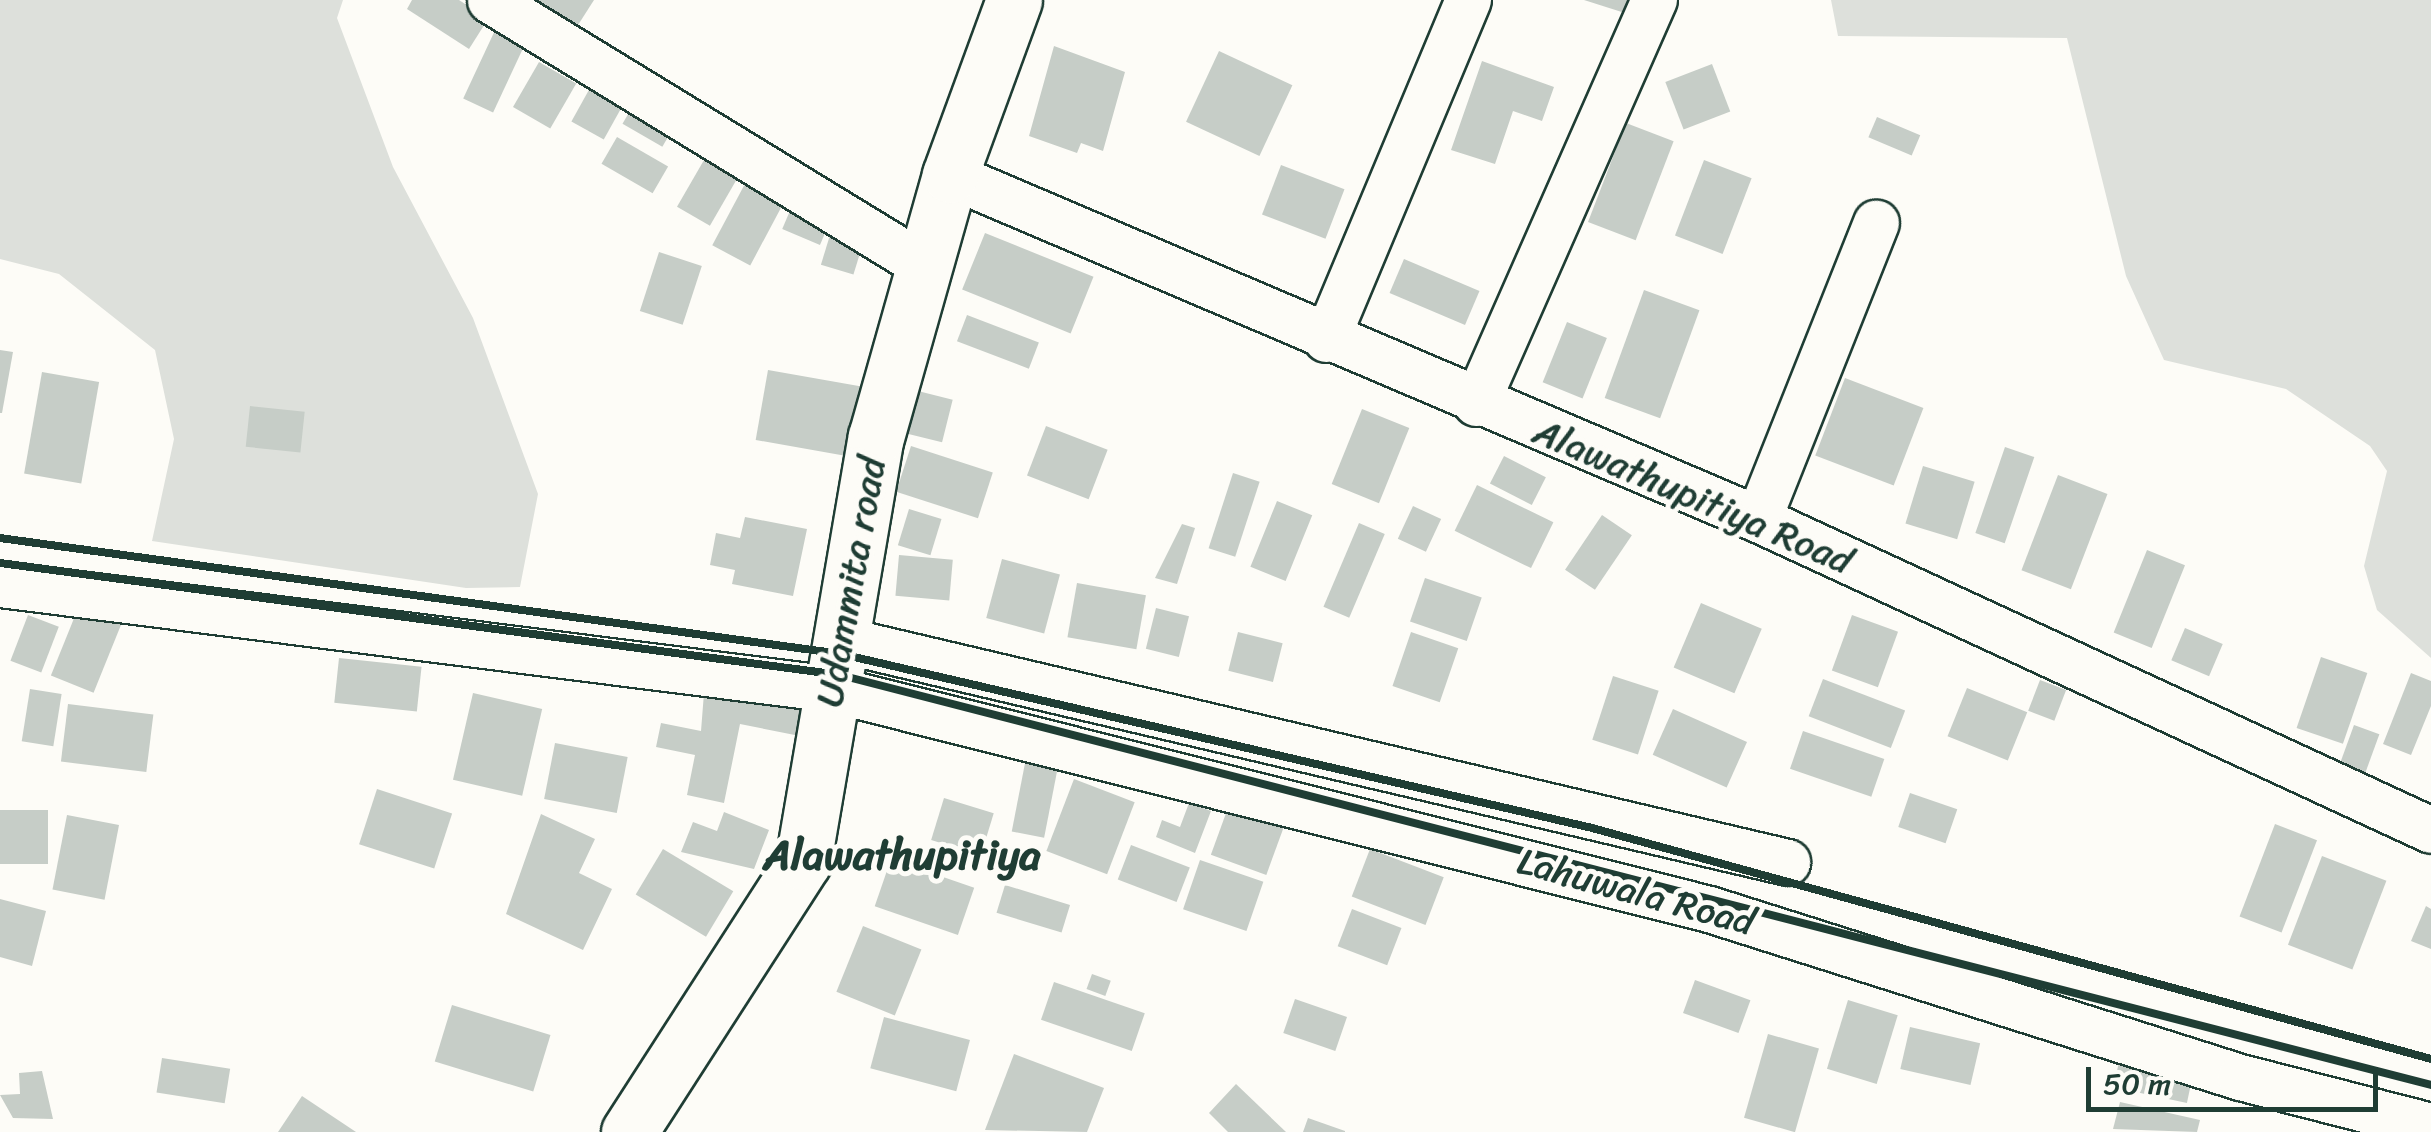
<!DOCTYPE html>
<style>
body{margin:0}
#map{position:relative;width:2431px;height:1132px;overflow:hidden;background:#fdfcf7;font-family:Sriracha,sans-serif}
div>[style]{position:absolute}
.green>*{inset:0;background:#dde0db}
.building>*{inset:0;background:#c6cdc7;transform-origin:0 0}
.roads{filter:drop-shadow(2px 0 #1f3d34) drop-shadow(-2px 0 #1f3d34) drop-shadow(0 2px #1f3d34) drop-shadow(0 -2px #1f3d34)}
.street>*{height:45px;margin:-22.5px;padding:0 22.5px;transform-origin:22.5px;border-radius:22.5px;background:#fdfcf7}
.secondary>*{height:55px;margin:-27.5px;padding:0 27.5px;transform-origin:27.5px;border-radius:27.5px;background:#fdfcf7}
.rail>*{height:8px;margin:-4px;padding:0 4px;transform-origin:4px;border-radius:4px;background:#1f3d34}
span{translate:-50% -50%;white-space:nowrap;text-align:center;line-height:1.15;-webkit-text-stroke:10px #fdfcf7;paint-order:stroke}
.street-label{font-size:38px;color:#1f3d34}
.quarter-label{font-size:42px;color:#1f3d34;font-weight:700}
.scale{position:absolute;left:2086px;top:1067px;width:292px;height:45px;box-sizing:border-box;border:5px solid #1f3d34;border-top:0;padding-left:12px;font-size:30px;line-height:35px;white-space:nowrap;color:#1f3d34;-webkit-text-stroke:8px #fdfcf7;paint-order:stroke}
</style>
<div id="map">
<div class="green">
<i style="clip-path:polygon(0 0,343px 0,337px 18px,393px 167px,473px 318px,538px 494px,520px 587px,466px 588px,152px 541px,174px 439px,155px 350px,59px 274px,0 259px)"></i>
<i style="clip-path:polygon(1831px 0,2431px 0,2431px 658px,2377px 610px,2364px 566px,2387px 471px,2370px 446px,2286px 389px,2164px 360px,2126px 276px,2067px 38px,1838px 36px)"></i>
</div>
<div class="building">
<i style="clip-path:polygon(412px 0,459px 0,488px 19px,469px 49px,407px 9px)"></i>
<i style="clip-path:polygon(513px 0,594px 0,571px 36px)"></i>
<i style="clip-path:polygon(1584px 0,1632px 0,1628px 14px)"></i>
<i style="left:497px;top:26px;width:33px;height:80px;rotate:25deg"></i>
<i style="clip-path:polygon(1054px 46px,1125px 72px,1103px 151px,1081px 143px,1077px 153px,1029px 136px)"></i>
<i style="left:1219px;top:51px;width:81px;height:78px;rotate:25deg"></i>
<i style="clip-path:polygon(1482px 61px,1554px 87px,1542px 121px,1513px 111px,1495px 164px,1451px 150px)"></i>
<i style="left:539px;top:62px;width:43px;height:52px;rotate:30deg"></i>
<i style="left:1712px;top:64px;width:51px;height:50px;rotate:69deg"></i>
<i style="left:600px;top:70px;width:37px;height:59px;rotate:29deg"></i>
<i style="left:638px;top:97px;width:46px;height:31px;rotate:30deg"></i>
<i style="left:1877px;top:117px;width:47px;height:22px;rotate:23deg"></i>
<i style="left:1626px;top:123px;width:51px;height:106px;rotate:21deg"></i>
<i style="left:617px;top:137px;width:59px;height:31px;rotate:30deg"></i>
<i style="left:715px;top:141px;width:38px;height:76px;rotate:30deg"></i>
<i style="left:1704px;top:160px;width:51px;height:81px;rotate:21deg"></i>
<i style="left:1281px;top:165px;width:68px;height:53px;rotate:21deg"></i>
<i style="left:747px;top:180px;width:43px;height:74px;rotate:28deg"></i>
<i style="left:792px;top:206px;width:41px;height:25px;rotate:23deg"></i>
<i style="left:985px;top:233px;width:117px;height:61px;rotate:22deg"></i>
<i style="left:830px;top:235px;width:34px;height:31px;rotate:17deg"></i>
<i style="left:659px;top:252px;width:45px;height:62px;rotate:18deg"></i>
<i style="left:1404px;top:259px;width:82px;height:37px;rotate:23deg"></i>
<i style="left:1644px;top:290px;width:59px;height:115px;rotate:20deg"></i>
<i style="left:967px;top:315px;width:77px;height:28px;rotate:21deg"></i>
<i style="left:1567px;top:322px;width:43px;height:65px;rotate:22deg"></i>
<i style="clip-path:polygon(0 350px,13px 352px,2px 413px,0 413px)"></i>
<i style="left:768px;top:370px;width:95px;height:71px;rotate:10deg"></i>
<i style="left:42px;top:372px;width:58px;height:103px;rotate:10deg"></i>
<i style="left:1845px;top:378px;width:84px;height:83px;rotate:21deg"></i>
<i style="left:910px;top:389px;width:44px;height:44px;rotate:14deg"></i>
<i style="left:250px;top:406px;width:55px;height:41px;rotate:6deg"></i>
<i style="left:1362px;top:409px;width:51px;height:81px;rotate:22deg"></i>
<i style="left:1046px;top:426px;width:66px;height:53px;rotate:21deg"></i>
<i style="left:911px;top:446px;width:86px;height:48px;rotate:18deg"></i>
<i style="left:2005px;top:447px;width:31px;height:91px;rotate:19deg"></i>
<i style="left:1504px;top:456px;width:47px;height:31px;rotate:27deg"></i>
<i style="left:1923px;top:466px;width:54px;height:60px;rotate:17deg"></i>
<i style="left:1233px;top:473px;width:28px;height:79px;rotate:18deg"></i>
<i style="left:2058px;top:475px;width:53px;height:102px;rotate:21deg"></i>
<i style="left:1477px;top:485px;width:85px;height:51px;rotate:26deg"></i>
<i style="left:1277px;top:501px;width:38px;height:71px;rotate:22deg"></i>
<i style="left:1413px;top:506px;width:31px;height:36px;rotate:25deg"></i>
<i style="left:909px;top:509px;width:34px;height:38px;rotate:17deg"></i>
<i style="left:1602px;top:515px;width:36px;height:66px;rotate:34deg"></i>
<i style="clip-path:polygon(745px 517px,807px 529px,793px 596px,732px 584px,735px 570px,710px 565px,716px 533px,740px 538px)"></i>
<i style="left:1359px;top:523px;width:28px;height:91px;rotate:23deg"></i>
<i style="clip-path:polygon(1182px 524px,1195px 528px,1177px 584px,1155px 578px)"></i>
<i style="left:2147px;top:550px;width:41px;height:89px;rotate:22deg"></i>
<i style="left:899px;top:555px;width:54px;height:41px;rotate:5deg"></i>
<i style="left:1002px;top:559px;width:60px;height:61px;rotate:15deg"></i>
<i style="left:1425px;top:578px;width:60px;height:46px;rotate:19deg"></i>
<i style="left:1077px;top:583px;width:70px;height:55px;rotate:10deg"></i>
<i style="left:1701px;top:603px;width:66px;height:70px;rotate:23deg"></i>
<i style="left:79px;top:606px;width:46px;height:75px;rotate:22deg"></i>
<i style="left:1156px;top:608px;width:34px;height:42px;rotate:14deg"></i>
<i style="left:28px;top:615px;width:33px;height:49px;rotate:21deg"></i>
<i style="left:1852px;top:615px;width:49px;height:59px;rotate:20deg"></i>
<i style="left:2185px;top:628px;width:41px;height:35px;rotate:23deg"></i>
<i style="left:1238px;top:632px;width:46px;height:40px;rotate:14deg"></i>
<i style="left:1411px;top:632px;width:50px;height:57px;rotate:19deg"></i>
<i style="left:2321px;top:657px;width:49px;height:75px;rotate:19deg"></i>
<i style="left:339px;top:658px;width:83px;height:45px;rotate:6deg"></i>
<i style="clip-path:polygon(2411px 673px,2431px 681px,2431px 706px,2411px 755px,2383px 744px)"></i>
<i style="left:1613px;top:676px;width:48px;height:67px;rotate:18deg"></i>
<i style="left:1823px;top:679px;width:88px;height:40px;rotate:21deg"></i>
<i style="clip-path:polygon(705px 680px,821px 704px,815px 739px,740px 724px,724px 803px,687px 795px,695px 755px,656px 747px,661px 723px,701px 731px)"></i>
<i style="left:2040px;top:680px;width:28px;height:33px;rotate:21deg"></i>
<i style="left:1967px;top:688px;width:65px;height:52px;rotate:22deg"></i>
<i style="left:30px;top:689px;width:32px;height:53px;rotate:9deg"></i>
<i style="left:473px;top:693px;width:71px;height:89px;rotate:13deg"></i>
<i style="left:68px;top:704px;width:86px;height:58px;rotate:7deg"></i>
<i style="left:1673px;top:709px;width:81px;height:50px;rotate:24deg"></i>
<i style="left:2354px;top:725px;width:27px;height:42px;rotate:20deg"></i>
<i style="left:1803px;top:731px;width:86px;height:40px;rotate:19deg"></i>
<i style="left:555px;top:743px;width:74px;height:57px;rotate:11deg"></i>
<i style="left:1027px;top:753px;width:33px;height:80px;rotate:11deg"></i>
<i style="left:1074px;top:779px;width:65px;height:77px;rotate:21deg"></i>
<i style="left:377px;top:789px;width:79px;height:58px;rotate:18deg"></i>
<i style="left:1910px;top:793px;width:50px;height:36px;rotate:19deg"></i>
<i style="left:944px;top:798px;width:52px;height:44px;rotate:17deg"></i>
<i style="clip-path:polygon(1189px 803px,1211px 811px,1195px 853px,1156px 837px,1162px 820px,1180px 827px)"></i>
<i style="left:1229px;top:805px;width:59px;height:53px;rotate:20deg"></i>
<i style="left:0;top:810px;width:48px;height:54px"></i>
<i style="clip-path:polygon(724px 812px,769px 830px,754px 869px,681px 852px,693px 822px,717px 831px)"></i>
<i style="clip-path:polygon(541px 814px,595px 839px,579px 873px,612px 889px,583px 950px,506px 914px)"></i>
<i style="left:67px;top:815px;width:53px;height:76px;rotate:11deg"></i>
<i style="left:2275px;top:824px;width:45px;height:99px;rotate:21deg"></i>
<i style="left:1131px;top:845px;width:63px;height:37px;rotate:21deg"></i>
<i style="left:663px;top:849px;width:82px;height:53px;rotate:31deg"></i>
<i style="left:1370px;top:849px;width:79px;height:51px;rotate:21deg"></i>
<i style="left:2322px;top:856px;width:69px;height:95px;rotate:21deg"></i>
<i style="left:891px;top:859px;width:88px;height:50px;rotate:19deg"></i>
<i style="left:1200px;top:860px;width:67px;height:52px;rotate:19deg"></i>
<i style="left:1005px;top:885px;width:68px;height:29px;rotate:17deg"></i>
<i style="clip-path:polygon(0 899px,46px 911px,32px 966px,0 957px)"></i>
<i style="clip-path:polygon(2426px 906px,2431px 909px,2431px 949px,2411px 941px)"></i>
<i style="left:1352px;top:909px;width:53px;height:40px;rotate:21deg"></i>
<i style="left:863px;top:926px;width:63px;height:71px;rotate:22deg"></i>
<i style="left:1092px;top:974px;width:20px;height:16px;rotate:20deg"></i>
<i style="left:1695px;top:980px;width:59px;height:35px;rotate:20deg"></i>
<i style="left:1054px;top:982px;width:96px;height:40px;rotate:19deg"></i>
<i style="left:1295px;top:999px;width:55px;height:36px;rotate:19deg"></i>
<i style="left:1848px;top:1000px;width:52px;height:72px;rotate:17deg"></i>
<i style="left:452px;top:1005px;width:103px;height:59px;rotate:17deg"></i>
<i style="left:884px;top:1017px;width:89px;height:53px;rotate:15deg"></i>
<i style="left:1910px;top:1027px;width:72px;height:43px;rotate:13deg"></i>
<i style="left:1768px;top:1034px;width:53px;height:87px;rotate:16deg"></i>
<i style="clip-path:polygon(1014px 1054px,1104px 1088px,1087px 1132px,985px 1130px)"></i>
<i style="left:2120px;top:1057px;width:75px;height:31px;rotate:12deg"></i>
<i style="left:162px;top:1058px;width:69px;height:35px;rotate:9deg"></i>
<i style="clip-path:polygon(42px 1071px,53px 1119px,13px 1118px,0 1095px,20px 1094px,19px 1073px)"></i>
<i style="clip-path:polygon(1236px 1084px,1286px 1132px,1228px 1132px,1209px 1113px)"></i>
<i style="clip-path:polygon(302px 1096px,356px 1132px,278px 1132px)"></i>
<i style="clip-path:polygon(2120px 1102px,2200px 1120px,2197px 1132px,2113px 1129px)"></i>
<i style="clip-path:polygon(1308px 1118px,1345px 1131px,1345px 1132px,1303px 1132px)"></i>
</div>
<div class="roads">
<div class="street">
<i style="left:490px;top:0;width:510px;rotate:31.45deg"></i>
<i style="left:950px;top:175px;width:878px;rotate:23.06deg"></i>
<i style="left:1758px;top:519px;width:741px;rotate:24.8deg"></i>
<i style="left:1326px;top:339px;width:368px;rotate:-67.3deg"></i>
<i style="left:1476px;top:403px;width:441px;rotate:-66.2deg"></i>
<i style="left:1758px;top:519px;width:319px;rotate:-68.3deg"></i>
<i style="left:0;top:584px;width:839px;rotate:7.19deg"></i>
<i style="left:832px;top:689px;width:904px;rotate:14.08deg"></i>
<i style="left:1709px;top:909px;width:557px;rotate:17.56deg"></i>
<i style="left:2240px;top:1077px;width:197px;rotate:14.4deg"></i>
<i style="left:843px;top:640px;width:970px;rotate:13.23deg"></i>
</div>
<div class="secondary">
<i style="left:629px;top:1132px;width:321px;rotate:-57.2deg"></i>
<i style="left:803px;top:862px;width:431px;rotate:-80.3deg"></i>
<i style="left:876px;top:437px;width:272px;rotate:-74.2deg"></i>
<i style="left:950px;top:175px;width:186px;rotate:-69.9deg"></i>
</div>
</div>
<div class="rail">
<i style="left:0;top:538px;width:849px;rotate:7.85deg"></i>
<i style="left:841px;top:654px;width:771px;rotate:13.04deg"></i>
<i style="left:1592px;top:828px;width:870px;rotate:15.39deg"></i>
<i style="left:0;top:563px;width:847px;rotate:7.59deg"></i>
<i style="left:840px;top:675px;width:1643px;rotate:14.45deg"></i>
</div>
<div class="street-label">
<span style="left:1693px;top:496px;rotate:23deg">Alawathupitiya Road</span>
<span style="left:851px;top:582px;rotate:-80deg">Udammita road</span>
<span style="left:1636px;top:892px;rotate:15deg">Lahuwala Road</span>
</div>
<div class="quarter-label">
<span style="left:902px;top:855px">Alawathupitiya</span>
</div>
<div class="scale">50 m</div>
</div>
